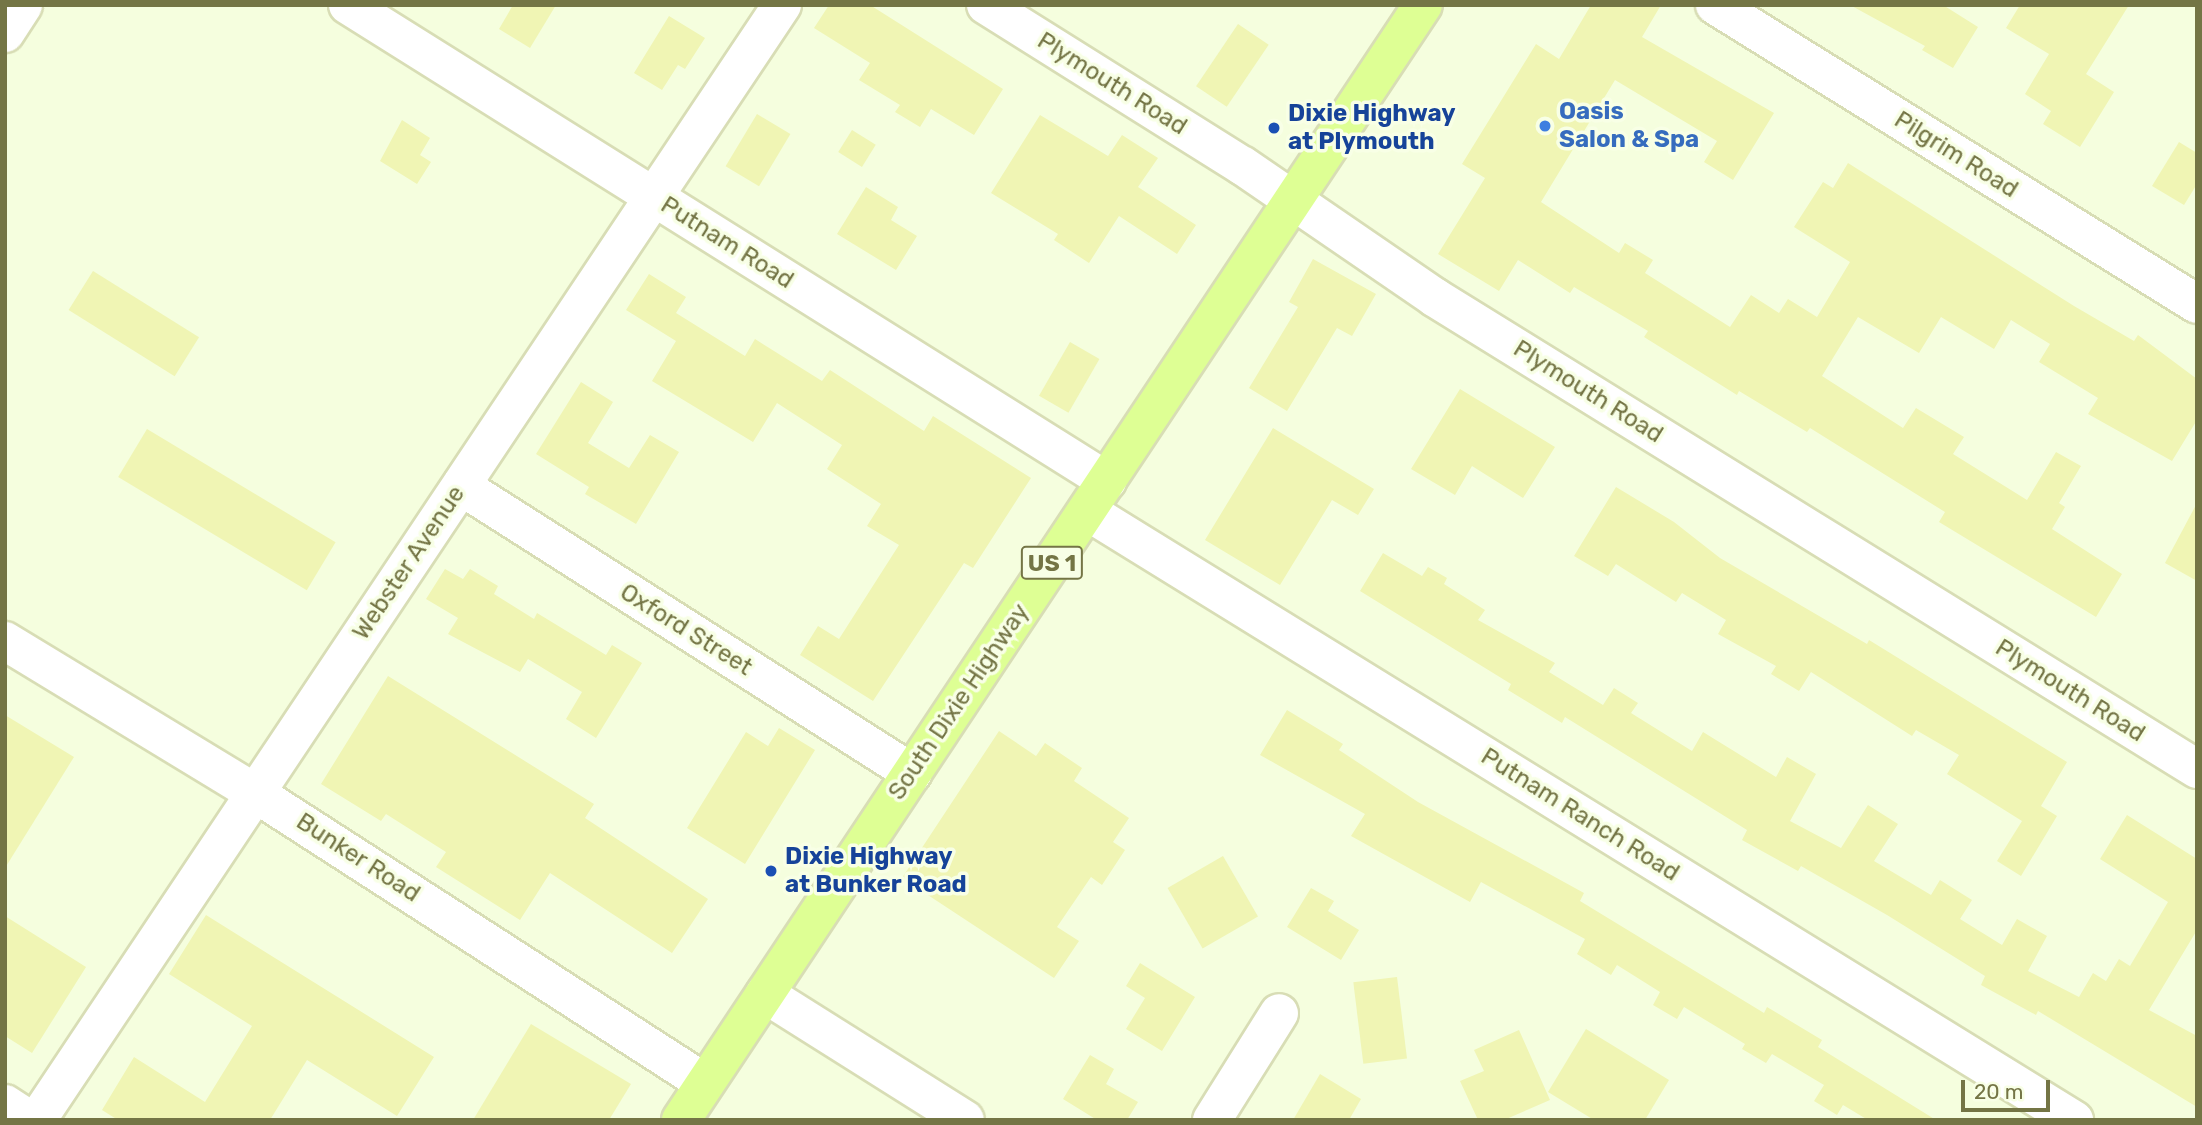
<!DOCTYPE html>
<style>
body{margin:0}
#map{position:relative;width:2202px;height:1125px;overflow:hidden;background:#f5fede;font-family:Rubik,sans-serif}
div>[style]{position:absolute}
.building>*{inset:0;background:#f0f5b4;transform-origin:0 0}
.roads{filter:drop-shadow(2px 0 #d8ddb5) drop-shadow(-2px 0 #d8ddb5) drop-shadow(0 2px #d8ddb5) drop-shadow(0 -2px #d8ddb5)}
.minor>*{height:38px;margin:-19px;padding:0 19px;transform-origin:19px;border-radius:19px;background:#fff}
.major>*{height:38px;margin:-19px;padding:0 19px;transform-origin:19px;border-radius:19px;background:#deff94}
.dots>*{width:19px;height:19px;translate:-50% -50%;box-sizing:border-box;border:4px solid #f8ffe6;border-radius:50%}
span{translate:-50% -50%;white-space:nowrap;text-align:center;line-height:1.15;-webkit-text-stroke:7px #f8ffe6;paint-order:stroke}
.shield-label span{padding:2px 5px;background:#f8ffe6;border:2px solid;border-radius:5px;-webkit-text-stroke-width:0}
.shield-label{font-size:23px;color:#747545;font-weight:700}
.street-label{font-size:24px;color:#747545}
.shop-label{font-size:24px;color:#366cbe;font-weight:700}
.left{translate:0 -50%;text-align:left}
.transit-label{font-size:24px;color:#164399;font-weight:700}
.frame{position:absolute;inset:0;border:7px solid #747545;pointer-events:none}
.scale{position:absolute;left:1961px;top:1080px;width:89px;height:32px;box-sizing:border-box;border:4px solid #747545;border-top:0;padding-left:9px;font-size:21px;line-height:24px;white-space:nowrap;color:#747545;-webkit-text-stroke:5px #f8ffe6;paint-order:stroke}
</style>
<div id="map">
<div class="building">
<i style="clip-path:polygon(513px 5px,556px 5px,530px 48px,499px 29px)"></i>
<i style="clip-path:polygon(829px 5px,870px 5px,1003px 89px,974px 135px,931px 109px,920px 127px,895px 112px,900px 105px,859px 80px,870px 63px,814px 28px)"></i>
<i style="clip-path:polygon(1591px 5px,1661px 5px,1642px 37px,1774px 113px,1733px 180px,1704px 162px,1717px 141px,1615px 80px,1541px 202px,1619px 253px,1625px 243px,1653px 260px,1645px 273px,1730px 327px,1751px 295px,1779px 313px,1788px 299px,1817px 317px,1850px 262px,1794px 227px,1823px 182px,1833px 188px,1848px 163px,2074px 306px,2134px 341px,2138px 335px,2197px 379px,2197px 420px,2172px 461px,2088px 414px,2098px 398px,2039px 362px,2050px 344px,2011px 320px,1994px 349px,1941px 317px,1919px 353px,1858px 317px,1822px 376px,1903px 428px,1916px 408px,1964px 437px,1953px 454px,2027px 500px,2056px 452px,2081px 466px,2059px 503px,2065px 507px,2052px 529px,2122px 574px,2096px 617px,1939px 522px,1945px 512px,1810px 428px,1807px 432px,1739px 391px,1737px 395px,1644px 337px,1648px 331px,1574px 287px,1570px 293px,1518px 260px,1499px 291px,1438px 254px,1485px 178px,1462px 164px,1536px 44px,1559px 59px)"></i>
<i style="clip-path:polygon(1850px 5px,1943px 5px,1978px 27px,1953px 68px,1922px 50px,1925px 46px)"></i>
<i style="clip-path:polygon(2020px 5px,2129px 5px,2086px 74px,2114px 92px,2080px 147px,2043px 124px,2051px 111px,2025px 94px,2049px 54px,2006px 28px)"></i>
<i style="clip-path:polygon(669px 16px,705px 38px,685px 69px,678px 65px,662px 90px,634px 73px)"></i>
<i style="left:1238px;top:24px;width:37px;height:75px;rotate:34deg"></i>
<i style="left:757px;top:114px;width:39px;height:61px;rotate:31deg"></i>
<i style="clip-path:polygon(1040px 115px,1108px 156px,1122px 135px,1158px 158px,1138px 187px,1196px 225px,1177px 254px,1119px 216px,1089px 263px,1054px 240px,1058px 234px,991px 193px)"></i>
<i style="clip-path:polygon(402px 120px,430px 138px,420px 155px,431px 162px,417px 184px,380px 161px)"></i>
<i style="left:852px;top:130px;width:28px;height:26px;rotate:32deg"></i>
<i style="clip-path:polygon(2179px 142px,2197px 153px,2197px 184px,2184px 205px,2152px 186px)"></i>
<i style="clip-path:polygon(866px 187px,898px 207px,891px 220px,917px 236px,896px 270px,837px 234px)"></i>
<i style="clip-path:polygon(1313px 259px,1376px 294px,1352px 336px,1337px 328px,1287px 411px,1249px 388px,1298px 307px,1289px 302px)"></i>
<i style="left:93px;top:271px;width:125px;height:46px;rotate:32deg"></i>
<i style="clip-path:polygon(649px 274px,686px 297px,676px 313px,745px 356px,755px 339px,822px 381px,830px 370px,924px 431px,933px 416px,1031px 478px,973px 568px,964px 563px,873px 701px,800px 655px,818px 626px,839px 639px,899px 545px,867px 526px,881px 504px,827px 469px,842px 445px,777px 403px,753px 442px,652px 381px,676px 341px,626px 310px)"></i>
<i style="left:1070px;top:342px;width:34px;height:62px;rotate:30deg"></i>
<i style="clip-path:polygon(581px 382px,613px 402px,588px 443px,629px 468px,650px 435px,679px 452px,636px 524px,585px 494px,589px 487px,536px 454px)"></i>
<i style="clip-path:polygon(1460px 389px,1555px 447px,1523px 498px,1472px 466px,1455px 495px,1411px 469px)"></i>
<i style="clip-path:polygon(1273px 428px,1374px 489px,1358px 515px,1332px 500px,1280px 585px,1205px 540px)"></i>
<i style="left:147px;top:429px;width:220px;height:56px;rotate:31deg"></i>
<i style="clip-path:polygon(1616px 487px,1674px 522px,1720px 558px,1867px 644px,1869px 640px,2067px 762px,2041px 806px,2057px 816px,2021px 876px,1997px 861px,2022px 821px,1947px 774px,1959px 755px,1916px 730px,1912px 736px,1811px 672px,1799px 691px,1771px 674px,1776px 666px,1718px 634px,1726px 620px,1682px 593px,1676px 602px,1616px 564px,1608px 576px,1574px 556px)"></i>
<i style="clip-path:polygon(2197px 503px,2197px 581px,2165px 563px)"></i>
<i style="clip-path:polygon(1383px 553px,1422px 576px,1428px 567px,1447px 578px,1444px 584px,1485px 610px,1478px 620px,1555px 663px,1549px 672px,1603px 705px,1614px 688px,1638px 703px,1631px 713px,1692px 751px,1703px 732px,1776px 777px,1787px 757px,1816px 774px,1790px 821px,1841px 848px,1868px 805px,1898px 824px,1874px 861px,1931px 895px,1940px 880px,1972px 900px,1960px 919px,2002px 945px,2017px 919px,2047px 936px,2028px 971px,2079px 997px,2093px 973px,2106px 981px,2119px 959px,2130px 966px,2168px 902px,2100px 859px,2127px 815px,2197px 859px,2197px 930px,2149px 1010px,2197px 1036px,2197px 1107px,2038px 1011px,2036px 1015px,1981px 985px,1985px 976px,1887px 915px,1801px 866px,1798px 871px,1742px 840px,1747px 830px,1565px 717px,1562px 723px,1508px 690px,1511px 684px,1360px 591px)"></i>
<i style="clip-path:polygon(445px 569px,463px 579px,470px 569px,498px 586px,494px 594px,534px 619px,537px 613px,606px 655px,612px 645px,642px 663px,596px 738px,566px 719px,582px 692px,528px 659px,520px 672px,448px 634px,458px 618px,426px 599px)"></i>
<i style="clip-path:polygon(388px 676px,594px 804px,585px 818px,708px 899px,672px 953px,550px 873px,520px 920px,436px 867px,446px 852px,386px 814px,381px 821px,321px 784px)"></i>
<i style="clip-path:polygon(1287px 710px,1343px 744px,1339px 750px,1418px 802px,1584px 893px,1580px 901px,1764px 1013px,1767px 1007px,1822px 1040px,1818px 1047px,1936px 1120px,1868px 1120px,1843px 1105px,1837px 1115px,1814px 1101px,1824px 1085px,1772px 1054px,1766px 1063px,1742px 1049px,1745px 1044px,1684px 1007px,1677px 1019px,1653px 1005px,1660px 992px,1617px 965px,1611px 975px,1577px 954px,1585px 939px,1481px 882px,1470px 902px,1351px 836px,1365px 814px,1260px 755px)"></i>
<i style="clip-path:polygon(5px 715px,74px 757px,5px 868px)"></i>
<i style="clip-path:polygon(779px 728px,815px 750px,745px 864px,687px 828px,746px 732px,768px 746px)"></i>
<i style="clip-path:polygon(999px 731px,1036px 756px,1045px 743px,1082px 768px,1074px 781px,1129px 818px,1113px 842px,1125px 850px,1102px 885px,1091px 877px,1057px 927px,1079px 941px,1054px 978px,902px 878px)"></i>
<i style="left:1223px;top:856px;width:70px;height:64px;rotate:60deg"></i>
<i style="clip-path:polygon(1311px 888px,1334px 901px,1328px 911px,1359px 930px,1341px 960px,1287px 927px)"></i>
<i style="clip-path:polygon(206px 915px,434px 1057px,397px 1116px,307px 1060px,270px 1120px,118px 1120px,102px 1110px,134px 1057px,205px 1102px,252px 1026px,169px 974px)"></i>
<i style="clip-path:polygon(5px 916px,86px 967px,32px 1053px,5px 1036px)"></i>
<i style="clip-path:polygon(1140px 963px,1195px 997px,1162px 1051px,1126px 1029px,1145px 998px,1126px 986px)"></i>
<i style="left:1397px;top:977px;width:82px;height:44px;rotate:83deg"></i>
<i style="clip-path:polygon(531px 1024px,631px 1084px,609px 1120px,473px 1120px)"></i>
<i style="clip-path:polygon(1586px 1029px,1669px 1080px,1645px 1120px,1594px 1120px,1548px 1092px)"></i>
<i style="clip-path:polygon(1519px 1030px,1550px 1100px,1504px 1120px,1478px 1120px,1460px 1081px,1484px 1071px,1474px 1050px)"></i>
<i style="clip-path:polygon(1090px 1055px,1114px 1069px,1106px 1084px,1138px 1102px,1127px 1120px,1097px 1120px,1063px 1099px)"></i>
<i style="clip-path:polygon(1320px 1074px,1361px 1099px,1349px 1120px,1293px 1120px)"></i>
</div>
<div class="roads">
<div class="minor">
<i style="left:348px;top:5px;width:896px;rotate:32.09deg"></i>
<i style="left:986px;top:5px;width:303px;rotate:32.1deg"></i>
<i style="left:1243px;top:166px;width:232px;rotate:34.4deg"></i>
<i style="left:1434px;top:297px;width:897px;rotate:31.74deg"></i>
<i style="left:1715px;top:5px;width:567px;rotate:31.81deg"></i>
<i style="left:5px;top:33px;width:33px;rotate:-57deg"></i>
<i style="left:461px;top:486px;width:535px;rotate:32.47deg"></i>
<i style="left:1087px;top:511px;width:1160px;rotate:31.68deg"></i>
<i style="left:5px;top:641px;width:293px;rotate:31.3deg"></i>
<i style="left:255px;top:793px;width:535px;rotate:32.8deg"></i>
<i style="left:765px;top:994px;width:236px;rotate:32.2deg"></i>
<i style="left:5px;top:1104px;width:30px;rotate:33deg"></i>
<i style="left:37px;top:1120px;width:1341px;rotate:-56.25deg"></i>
<i style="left:1212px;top:1120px;width:126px;rotate:-57.9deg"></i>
</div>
<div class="major">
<i style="left:681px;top:1120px;width:1339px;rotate:-56.36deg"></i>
</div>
</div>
<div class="dots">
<i style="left:1545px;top:126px;background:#3f7fe0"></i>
<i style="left:1274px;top:128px;background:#1a4fb4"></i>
<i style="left:771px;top:871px;background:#1a4fb4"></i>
</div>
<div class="shield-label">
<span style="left:1052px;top:563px">US 1</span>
</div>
<div class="street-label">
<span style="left:1112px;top:84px;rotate:32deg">Plymouth Road</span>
<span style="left:1956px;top:155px;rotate:32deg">Pilgrim Road</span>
<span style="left:727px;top:243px;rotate:32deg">Putnam Road</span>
<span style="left:1588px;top:392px;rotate:32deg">Plymouth Road</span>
<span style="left:409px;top:563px;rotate:-56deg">Webster Avenue</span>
<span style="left:686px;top:630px;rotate:32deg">Oxford Street</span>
<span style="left:2070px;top:691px;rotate:32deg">Plymouth Road</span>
<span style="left:959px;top:702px;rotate:-56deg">South Dixie Highway</span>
<span style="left:1580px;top:815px;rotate:32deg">Putnam Ranch Road</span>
<span style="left:358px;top:858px;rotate:33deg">Bunker Road</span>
</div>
<div class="shop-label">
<span class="left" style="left:1559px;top:126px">Oasis<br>Salon &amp; Spa</span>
</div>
<div class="transit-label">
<span class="left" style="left:1288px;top:128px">Dixie Highway<br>at Plymouth</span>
<span class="left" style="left:785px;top:871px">Dixie Highway<br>at Bunker Road</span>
</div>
<div class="frame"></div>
<div class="scale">20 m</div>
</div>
